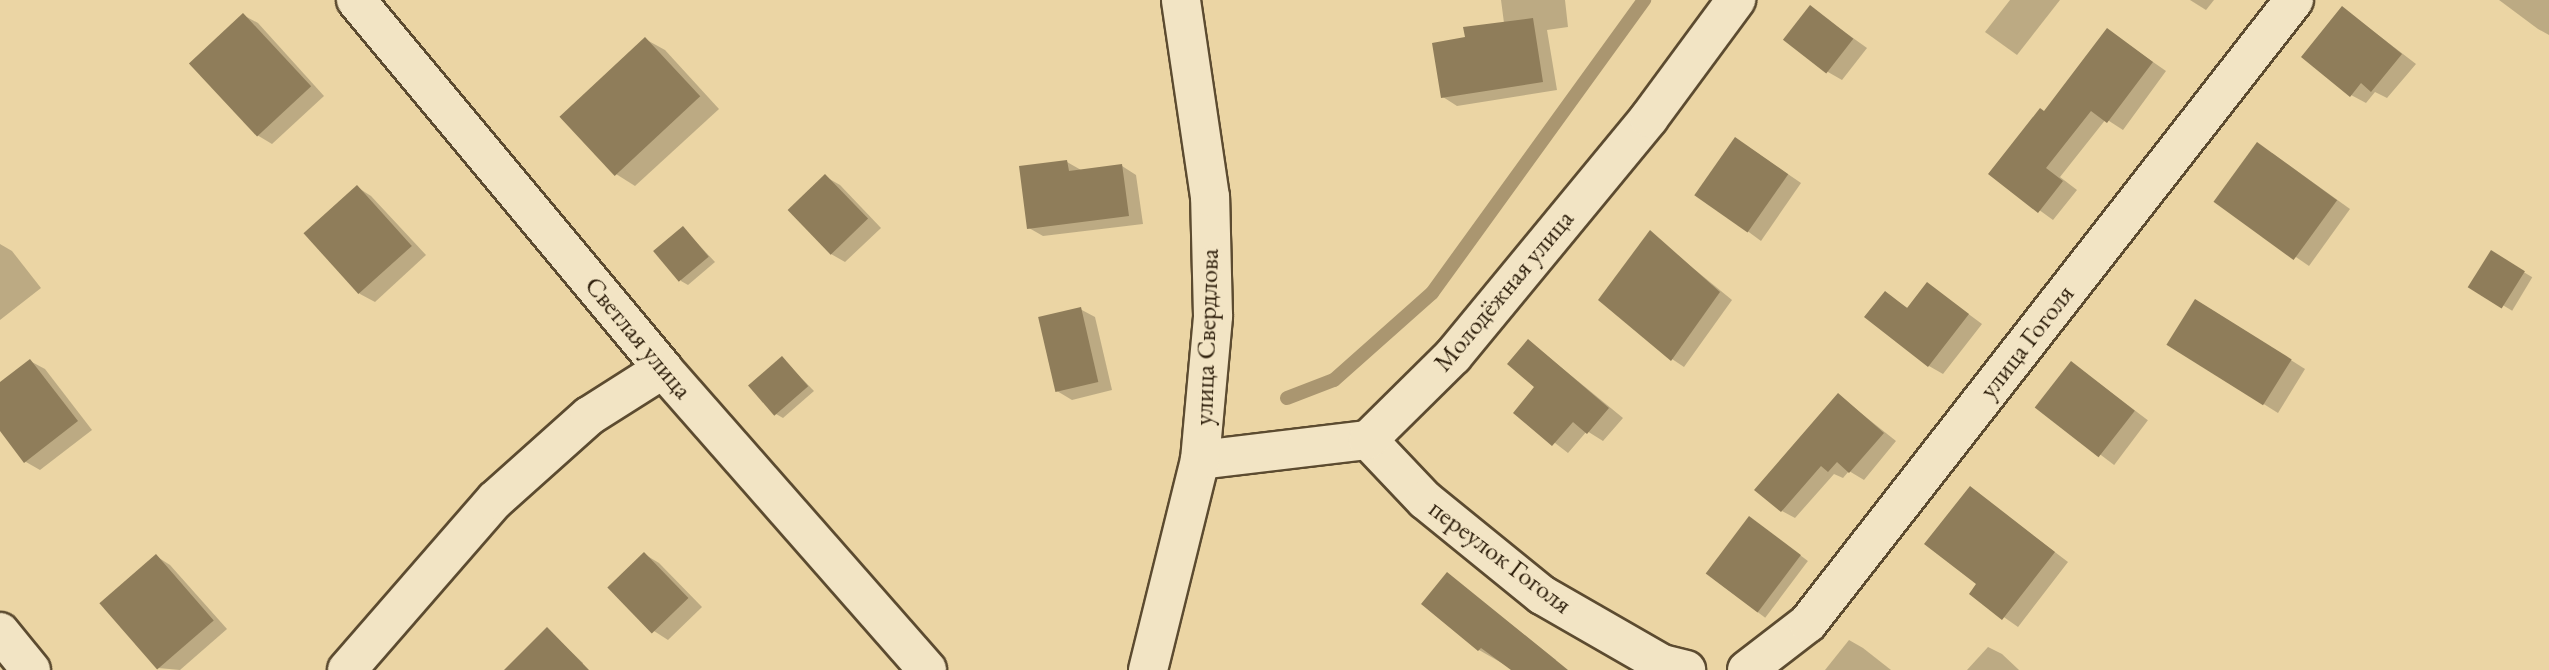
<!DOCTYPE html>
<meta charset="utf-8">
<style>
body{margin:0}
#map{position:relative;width:2549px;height:670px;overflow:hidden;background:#ebd5a4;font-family:"EB Garamond",serif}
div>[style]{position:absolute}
.shadow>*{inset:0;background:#0003;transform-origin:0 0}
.stream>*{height:14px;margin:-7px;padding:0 7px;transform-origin:7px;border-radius:7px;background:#aa9670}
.building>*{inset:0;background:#8f7d5a;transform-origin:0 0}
.roads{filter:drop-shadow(2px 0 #5c4b30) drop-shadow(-2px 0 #5c4b30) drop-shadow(0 2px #5c4b30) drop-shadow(0 -2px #5c4b30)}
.minor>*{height:38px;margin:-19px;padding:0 19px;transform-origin:19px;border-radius:19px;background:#f2e4c4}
.tertiary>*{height:38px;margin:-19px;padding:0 19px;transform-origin:19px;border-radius:19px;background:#f2e4c4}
span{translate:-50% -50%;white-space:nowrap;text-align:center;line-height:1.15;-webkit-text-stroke:6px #f2e4c4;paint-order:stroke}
.street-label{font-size:26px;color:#2c1d0a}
</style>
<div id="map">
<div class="shadow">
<i style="clip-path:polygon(1501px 0,1565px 0,1568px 27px,1547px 30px,1557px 90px,1457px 106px,1443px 97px,1467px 39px,1504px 23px)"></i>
<i style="clip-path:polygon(2010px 0,2060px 0,2017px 55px,1985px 32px)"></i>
<i style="clip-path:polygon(2190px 0,2214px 0,2206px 10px)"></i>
<i style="clip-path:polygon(2499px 0,2549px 0,2549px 35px,2538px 29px)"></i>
<i style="clip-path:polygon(1811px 8px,1867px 48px,1842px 80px,1828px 72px)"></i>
<i style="clip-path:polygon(2343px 8px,2416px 64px,2387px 98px,2375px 92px,2366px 103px,2351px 95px)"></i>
<i style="clip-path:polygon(243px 15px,258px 23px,324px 96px,272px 144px,257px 135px)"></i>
<i style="clip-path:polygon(2107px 30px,2166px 71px,2123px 130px,2106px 119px,2060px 177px,2077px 190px,2053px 220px,1990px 174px,2045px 113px)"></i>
<i style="clip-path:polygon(645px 39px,665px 50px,719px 109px,635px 186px,616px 174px)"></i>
<i style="clip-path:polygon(1750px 148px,1801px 183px,1761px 241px,1697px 194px)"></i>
<i style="clip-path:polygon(2272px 153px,2350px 209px,2309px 266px,2216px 202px)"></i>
<i style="clip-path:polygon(1067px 162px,1081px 170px,1122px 166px,1136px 175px,1143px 224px,1043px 236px,1029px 228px)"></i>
<i style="clip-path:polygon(826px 177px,840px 185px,881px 228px,845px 262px,831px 254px)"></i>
<i style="clip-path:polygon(357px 187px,371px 196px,426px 255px,375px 302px,360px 294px,306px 234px)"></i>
<i style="clip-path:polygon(683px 228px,715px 262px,688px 285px,681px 281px)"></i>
<i style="clip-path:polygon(1650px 233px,1732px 300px,1684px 367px,1672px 359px)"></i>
<i style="clip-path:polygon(0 244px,12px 251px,41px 288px,0 320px)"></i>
<i style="left:2492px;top:253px;width:47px;height:39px;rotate:31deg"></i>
<i style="clip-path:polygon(1928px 284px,1982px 324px,1943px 374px,1929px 366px,1885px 293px,1909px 309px)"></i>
<i style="clip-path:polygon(1080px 309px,1095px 317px,1112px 390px,1072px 400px,1057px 391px)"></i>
<i style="clip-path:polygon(2210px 309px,2305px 369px,2278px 413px,2168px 344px)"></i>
<i style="clip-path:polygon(1529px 341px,1623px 418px,1603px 441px,1587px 431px,1568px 453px,1515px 412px,1536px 387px)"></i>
<i style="clip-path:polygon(782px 358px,814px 391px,783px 418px,776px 414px)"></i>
<i style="clip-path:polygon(30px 361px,45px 369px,92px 430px,40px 470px,26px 462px,0 428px,0 384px)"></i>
<i style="left:2072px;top:363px;width:95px;height:56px;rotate:37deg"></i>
<i style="clip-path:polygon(1838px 395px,1896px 441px,1864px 480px,1849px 471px,1843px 478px,1834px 474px,1795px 518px,1782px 511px)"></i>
<i style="clip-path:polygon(1970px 488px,2068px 562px,2018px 627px,1971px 594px,1979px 584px)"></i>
<i style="left:1756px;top:522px;width:65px;height:71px;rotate:37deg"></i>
<i style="clip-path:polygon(644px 554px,659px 563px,702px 607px,668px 640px,654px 631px)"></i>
<i style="clip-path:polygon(156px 556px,170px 565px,227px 629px,180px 670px,158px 668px,102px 603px)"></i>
<i style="clip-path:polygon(1447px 574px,1556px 660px,1549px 670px,1514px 670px,1479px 650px)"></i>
<i style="clip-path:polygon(547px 629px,583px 663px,577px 670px,533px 670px)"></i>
<i style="clip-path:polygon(1849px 640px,1863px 648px,1891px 670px,1825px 670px)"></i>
<i style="clip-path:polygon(1988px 647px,2002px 654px,2019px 670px,1967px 670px)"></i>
</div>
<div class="stream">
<i style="left:1287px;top:398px;width:50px;rotate:-21deg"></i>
<i style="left:1334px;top:380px;width:131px;rotate:-41.6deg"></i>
<i style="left:1432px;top:293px;width:362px;rotate:-54.1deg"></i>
</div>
<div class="building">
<i style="left:1810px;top:5px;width:55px;height:44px;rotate:38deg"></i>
<i style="clip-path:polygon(2342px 6px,2402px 54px,2371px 92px,2361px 83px,2350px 97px,2301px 57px)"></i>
<i style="left:243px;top:13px;width:100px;height:74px;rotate:47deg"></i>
<i style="clip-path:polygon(1533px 18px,1543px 82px,1441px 98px,1432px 43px,1465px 37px,1463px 27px)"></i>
<i style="clip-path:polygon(2107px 28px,2153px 62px,2107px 123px,2091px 111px,2046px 168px,2063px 181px,2038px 213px,1988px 174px,2040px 108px,2044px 111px)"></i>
<i style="left:645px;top:37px;width:81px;height:117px;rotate:47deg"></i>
<i style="left:1735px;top:137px;width:65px;height:71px;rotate:35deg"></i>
<i style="left:2257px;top:142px;width:99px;height:74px;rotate:36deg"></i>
<i style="clip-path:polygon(1067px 160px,1069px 171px,1122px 164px,1129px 216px,1027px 229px,1019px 166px)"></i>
<i style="left:825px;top:174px;width:62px;height:52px;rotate:46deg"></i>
<i style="left:357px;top:185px;width:82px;height:72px;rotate:48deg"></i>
<i style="left:683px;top:226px;width:40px;height:39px;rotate:50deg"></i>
<i style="clip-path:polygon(1650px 230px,1720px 292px,1671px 361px,1598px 300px)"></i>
<i style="left:2491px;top:250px;width:40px;height:44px;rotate:32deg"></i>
<i style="clip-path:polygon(1927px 282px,1969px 314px,1928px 367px,1864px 317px,1885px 291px,1907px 308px)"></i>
<i style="left:2195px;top:299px;width:114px;height:54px;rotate:32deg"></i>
<i style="left:1081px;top:307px;width:77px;height:44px;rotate:77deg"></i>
<i style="clip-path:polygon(1528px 339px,1609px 408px,1587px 434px,1573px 422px,1552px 446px,1513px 413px,1534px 387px,1507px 364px)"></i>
<i style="left:782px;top:356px;width:40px;height:45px;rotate:49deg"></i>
<i style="clip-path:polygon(30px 359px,78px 421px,24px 463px,0 431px,0 382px)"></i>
<i style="left:2071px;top:361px;width:81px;height:59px;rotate:38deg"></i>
<i style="clip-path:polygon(1838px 393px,1884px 433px,1849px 473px,1837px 462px,1828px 472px,1821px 466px,1781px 512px,1754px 490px)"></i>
<i style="clip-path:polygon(1970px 486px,2055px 552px,2002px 620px,1969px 594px,1976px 584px,1924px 544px)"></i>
<i style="left:1749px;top:516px;width:65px;height:72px;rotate:37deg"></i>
<i style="left:644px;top:552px;width:64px;height:51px;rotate:46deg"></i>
<i style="left:156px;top:554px;width:88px;height:75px;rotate:49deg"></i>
<i style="clip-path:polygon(1447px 572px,1568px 670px,1511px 670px,1481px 648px,1478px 651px,1421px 604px)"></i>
<i style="clip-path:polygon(547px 627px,589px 670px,504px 670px)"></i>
</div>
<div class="roads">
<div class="minor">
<i style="left:356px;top:0;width:480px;rotate:50.2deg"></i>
<i style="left:663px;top:369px;width:400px;rotate:48.7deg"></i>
<i style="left:1368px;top:440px;width:83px;rotate:46.5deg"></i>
<i style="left:1425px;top:500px;width:151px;rotate:39.1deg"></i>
<i style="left:1542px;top:595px;width:138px;rotate:29.9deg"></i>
<i style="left:1662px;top:664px;width:25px;rotate:14deg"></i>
<i style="left:1200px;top:460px;width:169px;rotate:-6.8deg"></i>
<i style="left:1368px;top:440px;width:120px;rotate:-44.7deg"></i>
<i style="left:1453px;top:356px;width:308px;rotate:-50.5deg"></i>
<i style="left:1649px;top:118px;width:147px;rotate:-53.6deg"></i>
<i style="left:0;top:632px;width:49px;rotate:50.8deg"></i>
<i style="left:347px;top:670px;width:225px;rotate:-49deg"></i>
<i style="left:495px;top:500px;width:126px;rotate:-41.8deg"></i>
<i style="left:589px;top:416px;width:88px;rotate:-32.4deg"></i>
<i style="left:1747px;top:670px;width:77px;rotate:-37.6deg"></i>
<i style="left:1808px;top:623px;width:790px;rotate:-52.04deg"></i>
</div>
<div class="tertiary">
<i style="left:1148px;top:670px;width:216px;rotate:-76.1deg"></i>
<i style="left:1200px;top:460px;width:145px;rotate:-84.8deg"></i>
<i style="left:1213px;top:316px;width:119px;rotate:-91.4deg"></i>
<i style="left:1210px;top:197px;width:199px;rotate:-98.4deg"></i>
</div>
</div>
<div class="street-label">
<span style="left:1504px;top:291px;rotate:-50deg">Молодёжная улица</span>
<span style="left:1207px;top:337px;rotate:-88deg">улица Свердлова</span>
<span style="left:638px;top:338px;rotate:50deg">Светлая улица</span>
<span style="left:2027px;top:342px;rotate:-52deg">улица Гоголя</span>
<span style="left:1500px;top:557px;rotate:37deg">переулок Гоголя</span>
</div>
</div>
